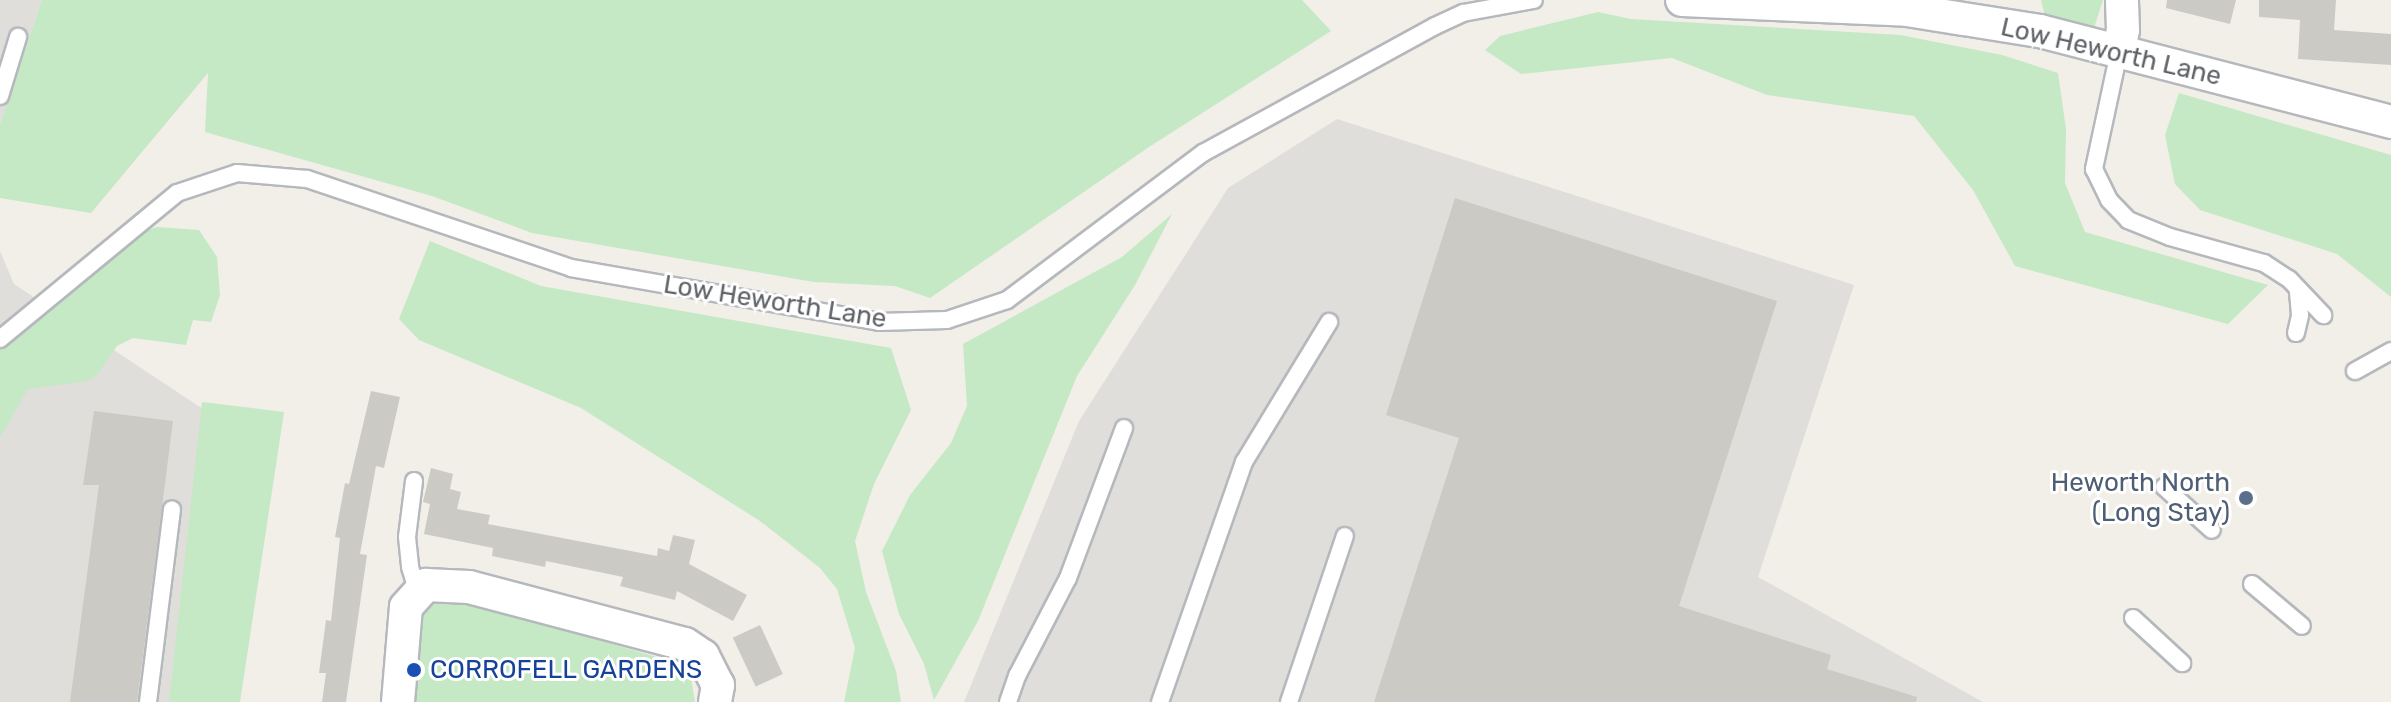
<!DOCTYPE html>
<style>
body{margin:0}
#map{position:relative;width:2391px;height:702px;overflow:hidden;background:#f1efe8;font-family:Rubik,sans-serif}
div>[style]{position:absolute}
.industrial>*{inset:0;background:#e0deda}
.green>*{inset:0;background:#c5e8c5}
.building>*{inset:0;background:#cccac5;transform-origin:0 0}
.roads{filter:drop-shadow(2px 0 #b5b8bc) drop-shadow(-2px 0 #b5b8bc) drop-shadow(0 2px #b5b8bc) drop-shadow(0 -2px #b5b8bc)}
.lane>*{height:16px;margin:-8px;padding:0 8px;transform-origin:8px;border-radius:8px;background:#fff}
.street>*{height:32px;margin:-16px;padding:0 16px;transform-origin:16px;border-radius:16px;background:#fff}
.dots>*{width:22px;height:22px;translate:-50% -50%;box-sizing:border-box;border:4px solid #fff;border-radius:50%}
span{translate:-50% -50%;white-space:nowrap;text-align:center;line-height:1.15;-webkit-text-stroke:6px #fff;paint-order:stroke}
.street-label{font-size:26px;color:#5f6368}
.service-label{font-size:26px;color:#4e5e75}
.right{translate:-100% -50%;text-align:right}
.transit-label{font-size:26px;color:#164399}
.left{translate:0 -50%;text-align:left}
</style>
<div id="map">
<div class="industrial">
<i style="clip-path:polygon(0 0,42px 0,0 125px)"></i>
<i style="clip-path:polygon(1337px 119px,1854px 285px,1758px 577px,1983px 702px,964px 702px,1079px 421px,1228px 188px)"></i>
<i style="clip-path:polygon(0 251px,14px 284px,206px 411px,181px 702px,0 702px)"></i>
</div>
<div class="green">
<i style="clip-path:polygon(42px 0,1302px 0,1331px 31px,1149px 147px,930px 298px,895px 286px,814px 282px,532px 233px,432px 196px,205px 132px,208px 73px,91px 213px,0 198px,0 125px)"></i>
<i style="clip-path:polygon(2041px 0,2103px 0,2093px 31px,2047px 25px)"></i>
<i style="clip-path:polygon(1598px 12px,1631px 19px,1900px 35px,2002px 55px,2058px 73px,2066px 129px,2065px 183px,2085px 232px,2268px 285px,2228px 324px,2015px 266px,1973px 190px,1914px 116px,1767px 95px,1672px 58px,1521px 74px,1485px 50px,1500px 36px)"></i>
<i style="clip-path:polygon(2179px 93px,2391px 155px,2391px 297px,2337px 254px,2200px 210px,2175px 184px,2165px 135px)"></i>
<i style="clip-path:polygon(1172px 214px,1135px 285px,1077px 376px,978px 621px,934px 700px,924px 664px,899px 614px,882px 551px,910px 495px,951px 443px,967px 406px,963px 344px,1122px 257px)"></i>
<i style="clip-path:polygon(157px 227px,199px 230px,217px 257px,220px 295px,211px 322px,193px 320px,186px 345px,133px 338px,117px 346px,97px 375px,88px 381px,28px 389px,0 437px,0 346px,133px 235px)"></i>
<i style="clip-path:polygon(430px 241px,541px 286px,891px 348px,911px 410px,874px 484px,855px 541px,866px 592px,896px 671px,901px 702px,844px 702px,855px 648px,837px 589px,820px 568px,760px 521px,581px 408px,419px 340px,399px 319px)"></i>
<i style="clip-path:polygon(202px 402px,284px 412px,240px 702px,169px 702px)"></i>
<i style="clip-path:polygon(460px 600px,681px 664px,691px 677px,695px 702px,410px 702px,420px 616px,436px 603px)"></i>
</div>
<div class="building">
<i style="clip-path:polygon(2167px 0,2236px 0,2230px 24px,2166px 8px)"></i>
<i style="clip-path:polygon(2259px 0,2336px 0,2334px 30px,2391px 34px,2391px 65px,2298px 59px,2300px 20px,2259px 17px)"></i>
<i style="clip-path:polygon(1455px 198px,1777px 301px,1679px 606px,1831px 655px,1827px 669px,1917px 697px,1916px 702px,1374px 702px,1459px 438px,1386px 415px)"></i>
<i style="clip-path:polygon(371px 391px,400px 397px,384px 468px,376px 466px,360px 554px,367px 555px,346px 702px,322px 702px,326px 673px,319px 673px,326px 620px,331px 621px,340px 538px,335px 537px,345px 483px,349px 484px)"></i>
<i style="clip-path:polygon(94px 411px,173px 421px,137px 702px,70px 702px,99px 485px,83px 485px)"></i>
<i style="clip-path:polygon(431px 468px,453px 474px,450px 489px,461px 492px,457px 509px,490px 515px,488px 524px,657px 556px,658px 548px,669px 551px,673px 535px,695px 540px,689px 564px,747px 595px,733px 621px,677px 591px,675px 600px,620px 586px,623px 577px,546px 561px,545px 567px,492px 556px,493px 548px,424px 534px,430px 504px,423px 502px)"></i>
<i style="left:760px;top:625px;width:54px;height:30px;rotate:65deg"></i>
</div>
<div class="roads">
<div class="lane">
<i style="left:2119px;top:52px;width:120px;rotate:102.1deg"></i>
<i style="left:2094px;top:169px;width:34px;rotate:64deg"></i>
<i style="left:2109px;top:200px;width:28px;rotate:46deg"></i>
<i style="left:2128px;top:220px;width:45px;rotate:22deg"></i>
<i style="left:2170px;top:237px;width:98px;rotate:15.5deg"></i>
<i style="left:2264px;top:263px;width:30px;rotate:33deg"></i>
<i style="left:2289px;top:279px;width:50px;rotate:46.6deg"></i>
<i style="left:0;top:96px;width:62px;rotate:-73deg"></i>
<i style="left:2296px;top:333px;width:18px;rotate:-77deg"></i>
<i style="left:2300px;top:315px;width:25px;rotate:-95deg"></i>
<i style="left:0;top:339px;width:229px;rotate:-39.5deg"></i>
<i style="left:177px;top:193px;width:63px;rotate:-18.4deg"></i>
<i style="left:237px;top:173px;width:70px;rotate:4.9deg"></i>
<i style="left:307px;top:179px;width:279px;rotate:18.6deg"></i>
<i style="left:571px;top:268px;width:313px;rotate:9.9deg"></i>
<i style="left:879px;top:322px;width:68px;rotate:-1.7deg"></i>
<i style="left:947px;top:320px;width:63px;rotate:-18.4deg"></i>
<i style="left:1007px;top:300px;width:245px;rotate:-36.9deg"></i>
<i style="left:1203px;top:153px;width:264px;rotate:-28.7deg"></i>
<i style="left:1435px;top:26px;width:31px;rotate:-25deg"></i>
<i style="left:1463px;top:13px;width:72px;rotate:-10.4deg"></i>
<i style="left:2355px;top:371px;width:41px;rotate:-29.1deg"></i>
<i style="left:414px;top:481px;width:56px;rotate:97.1deg"></i>
<i style="left:407px;top:537px;width:30px;rotate:84deg"></i>
<i style="left:410px;top:567px;width:28px;rotate:73deg"></i>
<i style="left:2164px;top:487px;width:64px;rotate:41.9deg"></i>
<i style="left:2252px;top:584px;width:65px;rotate:40deg"></i>
<i style="left:2133px;top:618px;width:67px;rotate:42.6deg"></i>
<i style="left:148px;top:702px;width:194px;rotate:-82.9deg"></i>
<i style="left:1008px;top:702px;width:28px;rotate:-71deg"></i>
<i style="left:1017px;top:676px;width:110px;rotate:-62.5deg"></i>
<i style="left:1068px;top:578px;width:160px;rotate:-69.5deg"></i>
<i style="left:1160px;top:702px;width:254px;rotate:-70.7deg"></i>
<i style="left:1244px;top:462px;width:164px;rotate:-58.7deg"></i>
<i style="left:1289px;top:702px;width:175px;rotate:-71.4deg"></i>
</div>
<div class="street">
<i style="left:1682px;top:0;width:225px;rotate:2.5deg"></i>
<i style="left:1907px;top:10px;width:135px;rotate:9deg"></i>
<i style="left:2040px;top:31px;width:363px;rotate:14.5deg"></i>
<i style="left:2119px;top:52px;width:22px;rotate:-80deg"></i>
<i style="left:2123px;top:30px;width:30px;rotate:-92deg"></i>
<i style="left:398px;top:702px;width:95px;rotate:-85.2deg"></i>
<i style="left:406px;top:607px;width:30px;rotate:-48deg"></i>
<i style="left:426px;top:585px;width:43px;rotate:2.7deg"></i>
<i style="left:469px;top:587px;width:223px;rotate:14.8deg"></i>
<i style="left:685px;top:644px;width:22px;rotate:34deg"></i>
<i style="left:703px;top:656px;width:33px;rotate:63deg"></i>
<i style="left:718px;top:685px;width:17px;rotate:100deg"></i>
</div>
</div>
<div class="dots">
<i style="left:2246px;top:498px;background:#5c6f8a"></i>
<i style="left:414px;top:670px;background:#1a4fb4"></i>
</div>
<div class="street-label">
<span style="left:2111px;top:52px;rotate:13deg">Low Heworth Lane</span>
<span style="left:775px;top:302px;rotate:9deg">Low Heworth Lane</span>
</div>
<div class="service-label">
<span class="right" style="left:2230px;top:498px">Heworth North<br>(Long Stay)</span>
</div>
<div class="transit-label">
<span class="left" style="left:430px;top:670px">CORROFELL GARDENS</span>
</div>
</div>
